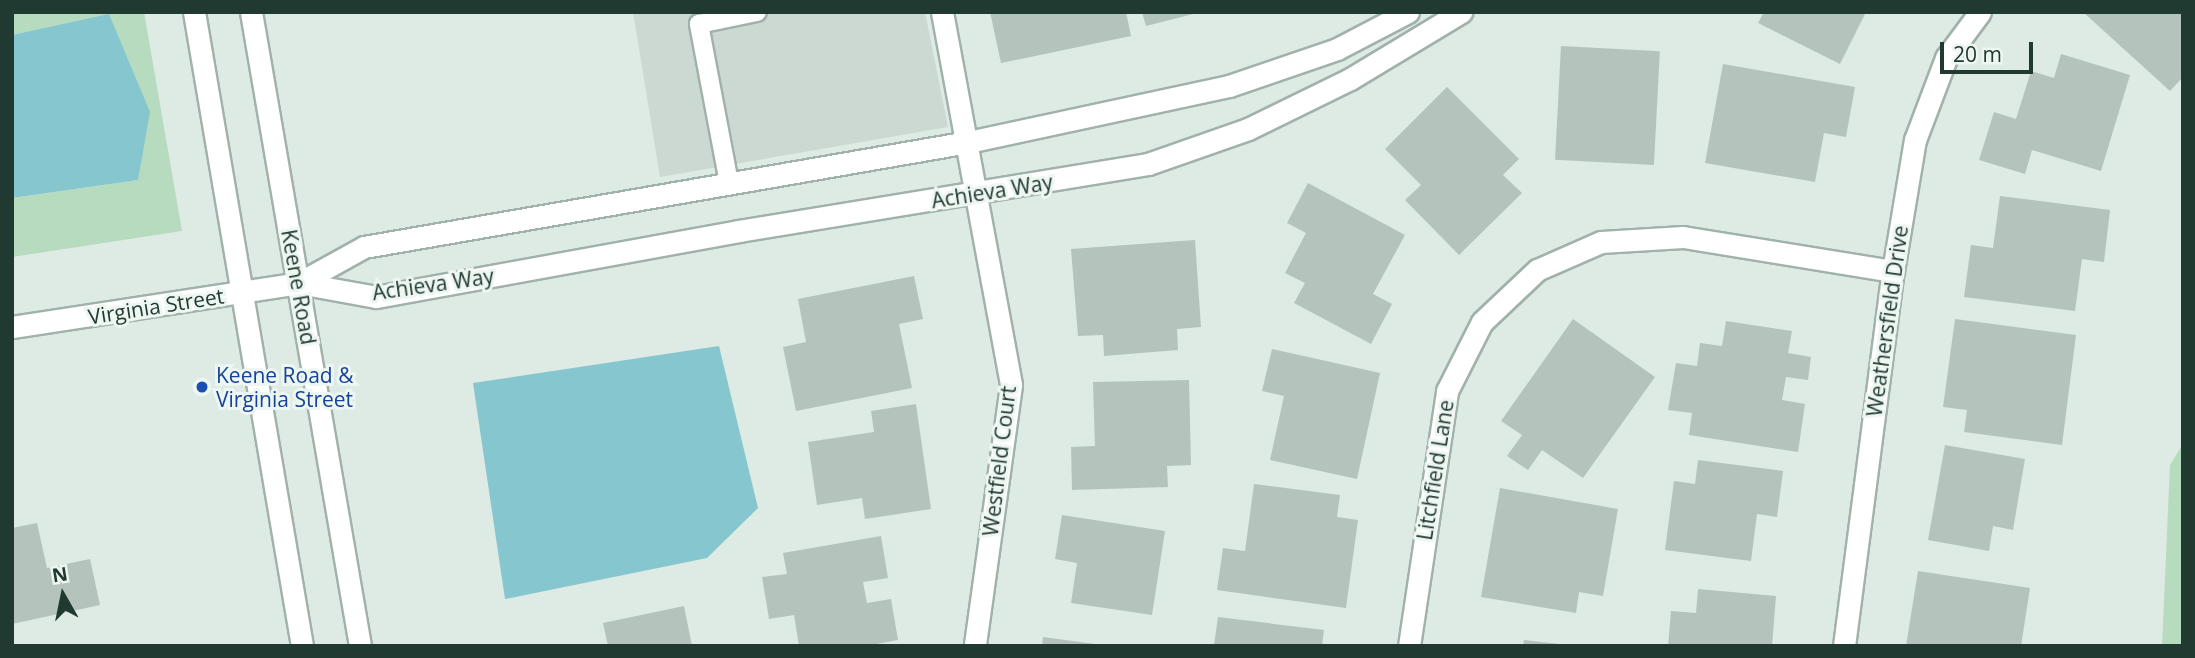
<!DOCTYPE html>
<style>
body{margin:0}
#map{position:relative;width:2195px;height:658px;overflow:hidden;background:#deeae4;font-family:"Open Sans",sans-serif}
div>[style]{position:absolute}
.built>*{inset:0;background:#ccd9d3}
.green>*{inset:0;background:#b7dbbf}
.water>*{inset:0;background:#86c6cf}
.building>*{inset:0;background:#b4c4bd;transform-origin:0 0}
.roads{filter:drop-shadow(2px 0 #a1b1ab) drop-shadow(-2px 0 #a1b1ab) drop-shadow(0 2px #a1b1ab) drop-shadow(0 -2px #a1b1ab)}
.lane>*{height:18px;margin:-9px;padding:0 9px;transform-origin:9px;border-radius:9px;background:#fff}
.street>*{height:21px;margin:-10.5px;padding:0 10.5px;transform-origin:10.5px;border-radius:10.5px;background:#fff}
.secondary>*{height:21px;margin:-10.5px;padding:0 10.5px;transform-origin:10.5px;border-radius:10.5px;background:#fff}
.dots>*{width:19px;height:19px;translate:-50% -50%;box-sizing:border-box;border:4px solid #eef6f2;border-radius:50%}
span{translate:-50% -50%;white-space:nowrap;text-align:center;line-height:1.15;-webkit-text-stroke:6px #eef6f2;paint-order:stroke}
.street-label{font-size:21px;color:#203931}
.transit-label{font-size:21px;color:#164399}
.left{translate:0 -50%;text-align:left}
.frame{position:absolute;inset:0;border:14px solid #203931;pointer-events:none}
.north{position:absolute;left:28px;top:560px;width:70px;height:70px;-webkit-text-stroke:5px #eef6f2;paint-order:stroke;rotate:351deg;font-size:19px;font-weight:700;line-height:28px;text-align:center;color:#203931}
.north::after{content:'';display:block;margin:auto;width:24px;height:32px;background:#203931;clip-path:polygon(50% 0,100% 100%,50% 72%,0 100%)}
.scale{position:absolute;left:1940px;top:42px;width:93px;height:32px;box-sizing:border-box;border:4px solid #203931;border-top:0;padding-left:9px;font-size:21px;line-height:24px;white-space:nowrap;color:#203931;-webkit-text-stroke:5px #eef6f2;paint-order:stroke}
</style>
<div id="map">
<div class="built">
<i style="clip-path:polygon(633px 12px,925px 12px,948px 127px,660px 177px)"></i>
</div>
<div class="green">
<i style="clip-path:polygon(12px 12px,144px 12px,182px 231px,12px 257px,12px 198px,137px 180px,109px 15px,12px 35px)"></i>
<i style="clip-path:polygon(2183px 444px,2183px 646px,2162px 646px,2170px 465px)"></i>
</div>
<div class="water">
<i style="clip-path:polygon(109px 14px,150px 112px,138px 180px,12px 198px,12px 35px)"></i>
<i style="clip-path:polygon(719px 346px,758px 508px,707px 558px,505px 599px,473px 383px)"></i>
</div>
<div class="building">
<i style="clip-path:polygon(990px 12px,1126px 12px,1131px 36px,1001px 63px)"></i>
<i style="clip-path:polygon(1142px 12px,1197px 12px,1197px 13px,1146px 26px)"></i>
<i style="clip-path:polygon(1764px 12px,1866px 12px,1840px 64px,1758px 23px)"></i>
<i style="clip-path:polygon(2083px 12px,2183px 12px,2183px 77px,2170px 91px)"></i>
<i style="left:1561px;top:46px;width:99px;height:114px;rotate:3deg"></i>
<i style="clip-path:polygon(2061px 54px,2130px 75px,2101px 171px,2032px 150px,2025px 174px,1979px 160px,1994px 112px,2016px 119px,2031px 71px,2054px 78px)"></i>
<i style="clip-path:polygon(1723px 64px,1855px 87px,1846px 137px,1824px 133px,1815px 182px,1705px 163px)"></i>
<i style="clip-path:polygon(1447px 87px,1519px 159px,1503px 175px,1522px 193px,1459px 255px,1405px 200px,1421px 185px,1385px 149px)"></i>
<i style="clip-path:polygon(1308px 183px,1405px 235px,1373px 294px,1392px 304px,1371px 344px,1294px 303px,1305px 283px,1285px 273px,1306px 233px,1287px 223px)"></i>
<i style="clip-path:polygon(2000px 196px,2110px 210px,2104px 262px,2082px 259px,2075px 311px,1964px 297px,1971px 245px,1993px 248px)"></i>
<i style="clip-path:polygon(1195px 240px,1201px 327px,1177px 329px,1178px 350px,1104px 356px,1103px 335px,1078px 336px,1071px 249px)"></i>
<i style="clip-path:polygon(914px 276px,923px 319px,899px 324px,912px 388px,796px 411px,783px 347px,806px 342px,798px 299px)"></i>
<i style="clip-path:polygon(1573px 319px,1655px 377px,1583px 478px,1542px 450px,1528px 470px,1507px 456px,1522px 435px,1501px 421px)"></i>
<i style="clip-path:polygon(1955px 319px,2076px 335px,2062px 445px,1964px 432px,1967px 410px,1943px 407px)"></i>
<i style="clip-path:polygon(1726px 321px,1792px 331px,1788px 353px,1811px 357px,1808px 380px,1786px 377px,1782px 400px,1805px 404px,1798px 452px,1689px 435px,1692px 413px,1668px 410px,1676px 363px,1697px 366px,1700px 343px,1722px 346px)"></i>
<i style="clip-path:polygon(1272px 349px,1380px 373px,1357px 479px,1270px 460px,1284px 396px,1262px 391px)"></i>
<i style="clip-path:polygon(1189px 380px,1191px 465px,1167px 466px,1168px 487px,1072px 490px,1071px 447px,1095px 446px,1093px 382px)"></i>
<i style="clip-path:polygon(916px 404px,931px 509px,865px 519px,862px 498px,817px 505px,808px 442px,874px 432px,871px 411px)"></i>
<i style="clip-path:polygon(1945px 445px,2025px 459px,2013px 530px,1993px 526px,1989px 551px,1928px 540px)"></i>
<i style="clip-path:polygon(1698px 460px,1783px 471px,1777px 517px,1757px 514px,1751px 561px,1665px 550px,1674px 481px,1695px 484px)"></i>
<i style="clip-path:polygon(1254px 484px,1340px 495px,1337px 517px,1358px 520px,1346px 608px,1217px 590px,1223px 548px,1245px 551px)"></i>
<i style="clip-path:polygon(1500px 488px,1618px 509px,1603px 596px,1579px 592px,1576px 613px,1481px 597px)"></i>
<i style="clip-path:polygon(1062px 515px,1165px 531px,1152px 615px,1071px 603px,1077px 563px,1055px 559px)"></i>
<i style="clip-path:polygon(37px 523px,47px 568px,90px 559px,100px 605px,12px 624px,12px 528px)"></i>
<i style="clip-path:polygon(881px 536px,888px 578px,863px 582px,867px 603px,891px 599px,898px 640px,866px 646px,799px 646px,794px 615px,769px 619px,762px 577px,787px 574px,783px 553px)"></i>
<i style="clip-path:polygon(1918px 571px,2030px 588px,2021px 646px,1906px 646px)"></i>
<i style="clip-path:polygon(1698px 589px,1776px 596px,1772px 646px,1668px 646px,1671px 611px,1696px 613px)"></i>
<i style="clip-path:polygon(684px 606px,692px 646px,608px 646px,603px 623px)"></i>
<i style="clip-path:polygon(1218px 617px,1324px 630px,1322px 646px,1214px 645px)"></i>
<i style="clip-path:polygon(1043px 637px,1095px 644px,1095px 646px,1042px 646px)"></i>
<i style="clip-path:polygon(1524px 640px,1559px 644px,1559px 646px,1523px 646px)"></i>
</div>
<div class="roads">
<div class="lane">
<i style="left:729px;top:183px;width:162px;rotate:-100.7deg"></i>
<i style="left:699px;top:24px;width:59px;rotate:-11.7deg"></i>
</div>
<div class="street">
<i style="left:942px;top:12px;width:379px;rotate:79.5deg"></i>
<i style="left:1011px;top:385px;width:263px;rotate:97.9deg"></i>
<i style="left:1409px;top:646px;width:258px;rotate:-81.5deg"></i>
<i style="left:1447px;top:391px;width:77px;rotate:-63.1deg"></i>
<i style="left:1482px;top:322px;width:76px;rotate:-43.4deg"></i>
<i style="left:1537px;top:270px;width:70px;rotate:-23.6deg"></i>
<i style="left:1601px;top:242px;width:82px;rotate:-3.5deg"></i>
<i style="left:1683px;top:237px;width:213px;rotate:9.2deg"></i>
<i style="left:1844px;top:646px;width:378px;rotate:-82.6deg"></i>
<i style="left:1893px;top:271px;width:133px;rotate:-80.5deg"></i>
<i style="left:1915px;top:140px;width:88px;rotate:-69.3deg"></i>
<i style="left:1946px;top:58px;width:57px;rotate:-53.5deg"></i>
</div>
<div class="secondary">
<i style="left:194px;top:12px;width:643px;rotate:80.33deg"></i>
<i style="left:251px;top:12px;width:643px;rotate:80.24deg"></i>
<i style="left:299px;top:283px;width:74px;rotate:-29deg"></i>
<i style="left:364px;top:247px;width:613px;rotate:-9.86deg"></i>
<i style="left:968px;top:142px;width:267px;rotate:-12.1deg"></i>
<i style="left:1229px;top:86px;width:114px;rotate:-18.9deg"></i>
<i style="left:1337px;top:49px;width:80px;rotate:-27.5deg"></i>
<i style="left:12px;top:327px;width:290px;rotate:-8.7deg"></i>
<i style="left:299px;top:283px;width:78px;rotate:10.3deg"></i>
<i style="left:376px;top:297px;width:369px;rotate:-10.3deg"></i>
<i style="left:739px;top:231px;width:414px;rotate:-9.3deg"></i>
<i style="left:1148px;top:164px;width:106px;rotate:-19.3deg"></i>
<i style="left:1248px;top:129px;width:114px;rotate:-26.1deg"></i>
<i style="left:1350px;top:79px;width:130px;rotate:-31.1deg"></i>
</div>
</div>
<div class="dots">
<i style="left:202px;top:387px;background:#1a4fb4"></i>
</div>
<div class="street-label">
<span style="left:992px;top:191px;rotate:-9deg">Achieva Way</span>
<span style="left:433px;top:284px;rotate:-8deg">Achieva Way</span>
<span style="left:299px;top:287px;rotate:80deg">Keene Road</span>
<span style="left:156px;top:306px;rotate:-9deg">Virginia Street</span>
<span style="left:1887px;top:321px;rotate:-82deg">Weathersfield Drive</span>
<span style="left:999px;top:461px;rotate:-83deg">Westfield Court</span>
<span style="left:1435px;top:470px;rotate:-81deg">Litchfield Lane</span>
</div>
<div class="transit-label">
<span class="left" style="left:216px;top:387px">Keene Road &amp;<br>Virginia Street</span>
</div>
<div class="frame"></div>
<div class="north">N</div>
<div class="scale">20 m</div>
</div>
